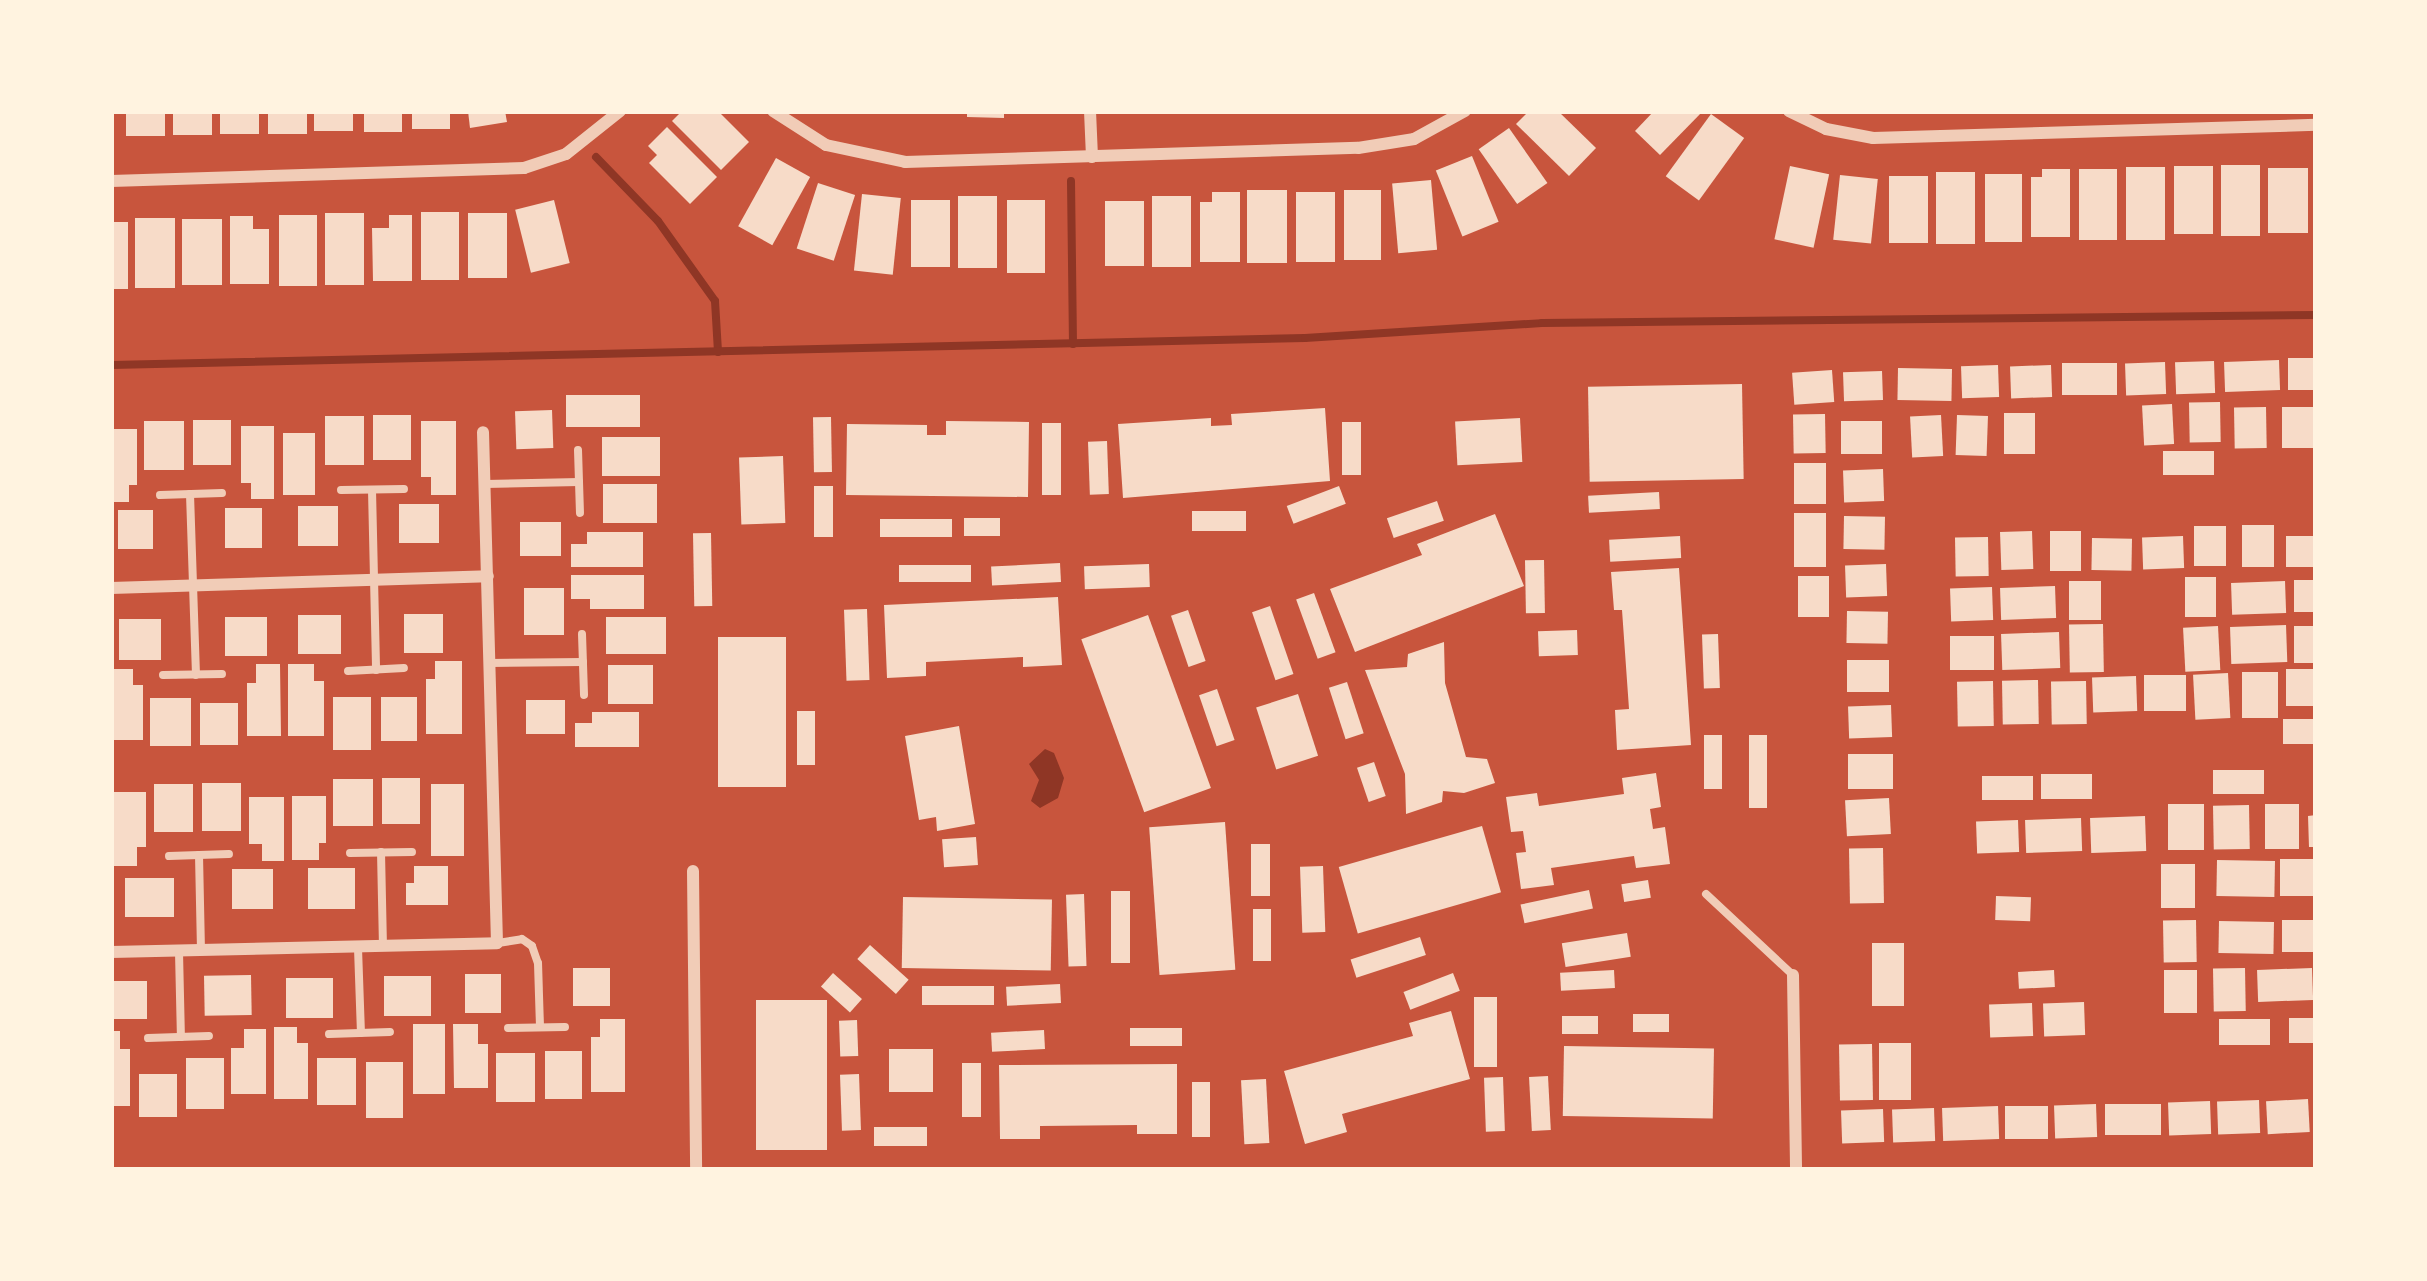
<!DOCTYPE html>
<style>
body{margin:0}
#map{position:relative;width:2427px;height:1281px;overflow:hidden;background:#c8553d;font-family:Lato,sans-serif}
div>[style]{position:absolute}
.water>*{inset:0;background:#8f3625}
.stream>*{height:8px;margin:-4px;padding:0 4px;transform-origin:4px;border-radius:4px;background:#8f3625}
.building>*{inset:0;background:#f7dbc8;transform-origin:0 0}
.service>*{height:8px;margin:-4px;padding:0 4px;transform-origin:4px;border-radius:4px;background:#f1ccb7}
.minor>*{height:12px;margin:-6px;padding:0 6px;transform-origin:6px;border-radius:6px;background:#f1ccb7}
span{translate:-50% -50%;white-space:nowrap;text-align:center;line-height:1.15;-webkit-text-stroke:9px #fff3e0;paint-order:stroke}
.frame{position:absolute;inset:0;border:114px solid #fff3e0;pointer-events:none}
</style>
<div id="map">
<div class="water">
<i style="clip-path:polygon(1045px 749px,1054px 753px,1064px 778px,1058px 798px,1040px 808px,1031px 801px,1039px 780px,1029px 764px)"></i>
</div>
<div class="stream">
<i style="left:596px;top:157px;width:89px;rotate:45.9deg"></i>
<i style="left:658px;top:221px;width:98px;rotate:54.5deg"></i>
<i style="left:715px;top:301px;width:51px;rotate:86.6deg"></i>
<i style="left:1071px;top:181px;width:163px;rotate:89.3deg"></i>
<i style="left:111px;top:365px;width:1194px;rotate:-1.3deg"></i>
<i style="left:1305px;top:338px;width:237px;rotate:-3.6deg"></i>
<i style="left:1542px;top:323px;width:774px;rotate:-0.59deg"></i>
</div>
<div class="building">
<i style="left:126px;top:111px;width:39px;height:25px"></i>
<i style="left:173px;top:111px;width:39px;height:24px"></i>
<i style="left:220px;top:111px;width:39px;height:23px"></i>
<i style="left:268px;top:111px;width:39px;height:23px"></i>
<i style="left:314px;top:111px;width:39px;height:20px"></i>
<i style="left:364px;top:111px;width:38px;height:21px"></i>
<i style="left:412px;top:111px;width:38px;height:18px"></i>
<i style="clip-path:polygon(468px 111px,505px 111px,507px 122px,470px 128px)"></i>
<i style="clip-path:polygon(682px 111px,718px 111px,749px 142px,721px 170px,672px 121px)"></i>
<i style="clip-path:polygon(967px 111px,1004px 111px,1004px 118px,967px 117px)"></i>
<i style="clip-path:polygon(1529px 111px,1558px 111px,1596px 148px,1569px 176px,1516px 124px)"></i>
<i style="clip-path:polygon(1654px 111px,1703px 111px,1660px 155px,1635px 131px)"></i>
<i style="left:1711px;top:114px;width:41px;height:77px;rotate:36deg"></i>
<i style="clip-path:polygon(667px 127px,717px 177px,690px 204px,649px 163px,657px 155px,648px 146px)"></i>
<i style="left:1509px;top:128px;width:67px;height:37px;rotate:55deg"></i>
<i style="left:1472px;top:156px;width:71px;height:39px;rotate:68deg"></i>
<i style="left:776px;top:158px;width:39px;height:78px;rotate:29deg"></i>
<i style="left:2221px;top:165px;width:39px;height:71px"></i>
<i style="left:1790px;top:166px;width:40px;height:75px;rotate:12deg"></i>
<i style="left:2174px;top:166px;width:39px;height:68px"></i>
<i style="left:2126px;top:167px;width:39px;height:73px"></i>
<i style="left:2268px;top:168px;width:40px;height:65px"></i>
<i style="clip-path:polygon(2042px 169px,2070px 169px,2070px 237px,2031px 237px,2031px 177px,2042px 177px)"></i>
<i style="left:2079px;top:169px;width:38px;height:71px"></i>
<i style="left:1936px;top:172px;width:39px;height:72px"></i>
<i style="left:1985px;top:174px;width:37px;height:68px"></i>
<i style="left:1840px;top:175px;width:38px;height:65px;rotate:6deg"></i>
<i style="left:1889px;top:176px;width:39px;height:67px"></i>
<i style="left:1431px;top:180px;width:70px;height:39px;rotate:85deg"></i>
<i style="left:818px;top:183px;width:39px;height:69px;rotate:18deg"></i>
<i style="left:1247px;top:190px;width:40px;height:73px"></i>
<i style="left:1344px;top:190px;width:37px;height:70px"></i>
<i style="clip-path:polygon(1212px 192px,1240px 192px,1240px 262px,1200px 262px,1200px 202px,1212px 202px)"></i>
<i style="left:1296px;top:192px;width:39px;height:70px"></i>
<i style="left:862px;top:194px;width:39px;height:77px;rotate:6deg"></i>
<i style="left:958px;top:196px;width:39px;height:72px"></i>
<i style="left:1152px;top:196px;width:39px;height:71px"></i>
<i style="left:554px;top:200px;width:65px;height:40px;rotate:76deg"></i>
<i style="left:911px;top:200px;width:39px;height:67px"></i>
<i style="left:1007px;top:200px;width:38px;height:73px"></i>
<i style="left:1105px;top:201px;width:39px;height:65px"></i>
<i style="left:421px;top:212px;width:38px;height:68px"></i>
<i style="left:325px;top:213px;width:39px;height:72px"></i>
<i style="left:468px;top:213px;width:39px;height:65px"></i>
<i style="left:279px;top:215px;width:38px;height:71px"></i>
<i style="clip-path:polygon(389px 215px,412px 215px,412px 281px,373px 281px,372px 228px,389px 228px)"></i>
<i style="clip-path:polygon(230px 216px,253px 216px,253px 229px,269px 229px,269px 284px,230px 284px)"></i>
<i style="left:135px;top:218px;width:40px;height:70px"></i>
<i style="left:182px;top:219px;width:40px;height:66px"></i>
<i style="left:111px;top:222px;width:17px;height:67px"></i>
<i style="left:2316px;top:358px;width:32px;height:28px;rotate:90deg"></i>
<i style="left:2279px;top:360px;width:30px;height:55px;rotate:88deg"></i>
<i style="left:2214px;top:361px;width:32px;height:39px;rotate:88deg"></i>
<i style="left:2165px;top:362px;width:32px;height:40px;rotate:88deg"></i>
<i style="left:2117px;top:363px;width:32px;height:55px;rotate:90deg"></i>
<i style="left:1998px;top:365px;width:32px;height:37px;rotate:88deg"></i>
<i style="left:2051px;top:365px;width:32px;height:41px;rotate:88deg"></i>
<i style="left:1898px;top:368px;width:54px;height:32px;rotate:1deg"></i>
<i style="left:1832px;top:370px;width:32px;height:40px;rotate:86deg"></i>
<i style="left:1882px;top:371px;width:29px;height:39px;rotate:88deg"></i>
<i style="left:1742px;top:384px;width:95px;height:154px;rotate:89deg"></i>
<i style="left:566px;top:395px;width:74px;height:32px"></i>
<i style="left:2220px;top:402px;width:40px;height:31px;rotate:89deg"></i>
<i style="left:2172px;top:404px;width:40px;height:30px;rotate:87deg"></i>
<i style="left:2266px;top:407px;width:41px;height:32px;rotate:89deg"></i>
<i style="left:2282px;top:407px;width:32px;height:41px"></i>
<i style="clip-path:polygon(1325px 408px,1330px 481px,1123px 498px,1118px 424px,1211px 418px,1211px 426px,1232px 425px,1231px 414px)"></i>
<i style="left:552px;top:410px;width:38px;height:37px;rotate:88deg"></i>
<i style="left:2004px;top:413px;width:31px;height:41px"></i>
<i style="left:1825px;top:414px;width:39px;height:32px;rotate:89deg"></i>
<i style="left:373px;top:415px;width:38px;height:45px"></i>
<i style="left:1941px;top:415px;width:41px;height:31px;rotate:87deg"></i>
<i style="left:1957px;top:415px;width:31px;height:40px;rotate:2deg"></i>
<i style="left:325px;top:416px;width:39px;height:49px"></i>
<i style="left:831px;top:417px;width:55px;height:18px;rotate:89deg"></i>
<i style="left:1520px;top:418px;width:44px;height:65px;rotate:87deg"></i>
<i style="left:193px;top:420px;width:38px;height:45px"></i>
<i style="left:144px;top:421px;width:40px;height:49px"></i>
<i style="clip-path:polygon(421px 421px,456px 421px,456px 495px,431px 495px,431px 477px,421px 477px)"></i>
<i style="clip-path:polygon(946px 421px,1029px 422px,1028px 497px,846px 495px,847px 424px,927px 425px,927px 435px,946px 435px)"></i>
<i style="left:1882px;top:421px;width:33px;height:41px;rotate:90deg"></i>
<i style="left:1342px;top:422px;width:19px;height:53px"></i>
<i style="left:1042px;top:423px;width:19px;height:72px"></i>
<i style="clip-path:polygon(241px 426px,274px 426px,274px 499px,251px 499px,251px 483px,241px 483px)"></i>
<i style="clip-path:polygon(111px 429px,137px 429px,137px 485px,129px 485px,129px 502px,111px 502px)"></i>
<i style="left:283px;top:433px;width:32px;height:62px"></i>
<i style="left:602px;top:437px;width:58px;height:39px"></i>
<i style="left:1107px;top:441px;width:53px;height:19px;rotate:88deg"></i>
<i style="left:2214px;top:451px;width:24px;height:51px;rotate:90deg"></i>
<i style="left:783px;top:456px;width:67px;height:44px;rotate:88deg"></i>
<i style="left:1794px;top:463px;width:32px;height:41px"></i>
<i style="left:1883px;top:469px;width:32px;height:40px;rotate:88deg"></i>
<i style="left:603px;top:484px;width:54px;height:39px"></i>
<i style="left:814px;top:486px;width:19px;height:51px"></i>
<i style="left:1339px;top:486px;width:19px;height:56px;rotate:69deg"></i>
<i style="left:1659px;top:492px;width:17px;height:71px;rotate:87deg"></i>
<i style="left:1437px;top:501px;width:21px;height:53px;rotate:71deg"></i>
<i style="left:399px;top:504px;width:40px;height:39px"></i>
<i style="left:298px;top:506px;width:40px;height:40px"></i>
<i style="left:225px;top:508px;width:37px;height:40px"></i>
<i style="left:118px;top:510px;width:35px;height:39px"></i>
<i style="left:1246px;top:511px;width:20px;height:54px;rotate:90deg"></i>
<i style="left:1794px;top:513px;width:32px;height:54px"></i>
<i style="clip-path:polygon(1495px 514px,1524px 586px,1355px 652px,1330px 589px,1422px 555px,1417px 544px)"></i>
<i style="left:1844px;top:516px;width:41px;height:33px;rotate:1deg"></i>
<i style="left:964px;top:518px;width:36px;height:18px"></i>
<i style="left:952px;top:519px;width:18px;height:72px;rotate:90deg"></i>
<i style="left:520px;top:522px;width:41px;height:34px"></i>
<i style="left:2242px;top:525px;width:32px;height:42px"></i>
<i style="left:2226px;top:526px;width:40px;height:32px;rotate:90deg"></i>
<i style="left:2032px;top:531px;width:38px;height:32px;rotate:88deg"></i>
<i style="left:2050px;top:531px;width:31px;height:40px"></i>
<i style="clip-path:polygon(587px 532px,643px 532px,643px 567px,571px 567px,571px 544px,587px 544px)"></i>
<i style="left:711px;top:533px;width:73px;height:18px;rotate:89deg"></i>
<i style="left:1680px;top:536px;width:22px;height:71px;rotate:87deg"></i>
<i style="left:2183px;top:536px;width:32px;height:41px;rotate:88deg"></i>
<i style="left:2316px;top:536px;width:31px;height:30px;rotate:90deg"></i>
<i style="left:1988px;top:537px;width:39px;height:33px;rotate:89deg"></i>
<i style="left:2092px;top:538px;width:40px;height:32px;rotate:1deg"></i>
<i style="left:1544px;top:560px;width:53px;height:19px;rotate:89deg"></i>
<i style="left:1060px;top:563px;width:19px;height:69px;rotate:87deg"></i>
<i style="left:1149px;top:564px;width:23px;height:65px;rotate:88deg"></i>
<i style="left:1886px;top:564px;width:32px;height:41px;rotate:88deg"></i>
<i style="left:971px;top:565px;width:17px;height:72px;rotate:90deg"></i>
<i style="clip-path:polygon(1679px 568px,1691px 745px,1617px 750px,1615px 710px,1629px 709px,1622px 610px,1614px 610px,1611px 572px)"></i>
<i style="clip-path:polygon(571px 575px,644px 575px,644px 609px,590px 609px,590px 599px,571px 599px)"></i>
<i style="left:1798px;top:576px;width:31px;height:41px"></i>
<i style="left:2185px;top:577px;width:31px;height:40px"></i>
<i style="left:2294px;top:580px;width:22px;height:32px"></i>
<i style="left:2101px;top:581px;width:39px;height:32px;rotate:90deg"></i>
<i style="left:2285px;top:581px;width:32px;height:54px;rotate:88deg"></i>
<i style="left:2055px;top:586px;width:32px;height:55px;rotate:88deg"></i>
<i style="left:1992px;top:587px;width:33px;height:42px;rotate:88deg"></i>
<i style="left:524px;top:588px;width:40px;height:47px"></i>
<i style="left:1314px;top:593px;width:63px;height:19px;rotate:70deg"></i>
<i style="clip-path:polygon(1058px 597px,1062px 665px,1023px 667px,1023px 657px,926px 662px,926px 676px,887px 678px,884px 605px)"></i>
<i style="left:1270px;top:606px;width:72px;height:19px;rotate:71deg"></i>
<i style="left:867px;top:609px;width:71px;height:23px;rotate:88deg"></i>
<i style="left:1188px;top:610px;width:54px;height:18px;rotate:71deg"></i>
<i style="left:1847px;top:611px;width:41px;height:32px;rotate:1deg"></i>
<i style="left:404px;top:614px;width:39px;height:39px"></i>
<i style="left:298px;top:615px;width:43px;height:39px"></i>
<i style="left:1148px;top:615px;width:184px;height:71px;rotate:70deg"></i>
<i style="left:225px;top:617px;width:42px;height:39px"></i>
<i style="left:606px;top:617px;width:60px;height:37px"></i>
<i style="left:119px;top:619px;width:42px;height:41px"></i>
<i style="left:2103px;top:624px;width:48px;height:34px;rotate:89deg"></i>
<i style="left:2286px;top:625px;width:37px;height:56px;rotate:88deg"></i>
<i style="left:2218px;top:626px;width:44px;height:35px;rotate:87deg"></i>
<i style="left:2316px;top:626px;width:37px;height:22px;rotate:90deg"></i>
<i style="left:1577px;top:630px;width:25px;height:39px;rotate:88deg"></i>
<i style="left:2059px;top:632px;width:36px;height:58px;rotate:88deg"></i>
<i style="left:1718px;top:634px;width:54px;height:16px;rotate:88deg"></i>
<i style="left:1994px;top:636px;width:34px;height:44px;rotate:90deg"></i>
<i style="left:718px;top:637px;width:68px;height:150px"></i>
<i style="clip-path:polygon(1444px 642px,1445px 683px,1466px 757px,1487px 759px,1495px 783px,1464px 793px,1443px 791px,1442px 802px,1406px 814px,1405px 774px,1365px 670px,1407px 667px,1408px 654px)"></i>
<i style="left:1847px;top:660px;width:42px;height:32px"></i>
<i style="clip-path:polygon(435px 661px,462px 661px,462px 734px,426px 734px,426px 679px,435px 679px)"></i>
<i style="clip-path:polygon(256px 664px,280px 664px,281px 736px,247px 736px,247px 683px,256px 683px)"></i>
<i style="clip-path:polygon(288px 664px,314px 664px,314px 681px,324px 681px,324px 736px,288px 736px)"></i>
<i style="left:608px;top:665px;width:45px;height:39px"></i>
<i style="clip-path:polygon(111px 669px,133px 669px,133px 685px,143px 685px,143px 740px,111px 740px)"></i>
<i style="left:2316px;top:669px;width:37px;height:30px;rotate:90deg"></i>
<i style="left:2242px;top:672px;width:36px;height:46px"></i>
<i style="left:2228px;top:673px;width:45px;height:35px;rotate:87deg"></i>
<i style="left:2144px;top:675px;width:42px;height:36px"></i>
<i style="left:2136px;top:676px;width:35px;height:44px;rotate:88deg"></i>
<i style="left:2038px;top:680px;width:44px;height:36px;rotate:89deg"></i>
<i style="left:1993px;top:681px;width:45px;height:36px;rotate:89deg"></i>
<i style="left:2086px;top:681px;width:43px;height:35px;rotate:89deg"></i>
<i style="left:1347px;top:682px;width:54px;height:19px;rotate:72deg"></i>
<i style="left:1217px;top:689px;width:54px;height:19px;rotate:71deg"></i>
<i style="left:1298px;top:694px;width:65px;height:44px;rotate:72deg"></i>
<i style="left:333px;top:697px;width:38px;height:53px"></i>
<i style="left:381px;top:697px;width:36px;height:44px"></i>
<i style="left:150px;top:698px;width:41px;height:48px"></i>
<i style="left:526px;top:700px;width:39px;height:34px"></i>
<i style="left:200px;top:703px;width:38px;height:42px"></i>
<i style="left:1891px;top:705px;width:32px;height:43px;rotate:88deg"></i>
<i style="left:797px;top:711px;width:18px;height:54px"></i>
<i style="clip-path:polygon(592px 712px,639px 712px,639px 747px,575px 747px,575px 723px,592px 723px)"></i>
<i style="left:2316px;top:719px;width:25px;height:33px;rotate:90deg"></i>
<i style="clip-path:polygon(959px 726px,975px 824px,937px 831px,936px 817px,919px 820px,905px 736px)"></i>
<i style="left:1704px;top:735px;width:18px;height:54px"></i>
<i style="left:1749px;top:735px;width:18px;height:73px"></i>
<i style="left:1848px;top:754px;width:45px;height:35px"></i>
<i style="left:1374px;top:762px;width:36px;height:18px;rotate:71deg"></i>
<i style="left:2264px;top:770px;width:24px;height:51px;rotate:90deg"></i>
<i style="clip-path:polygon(1656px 773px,1661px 807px,1650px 809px,1653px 829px,1665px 827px,1670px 864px,1636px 868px,1634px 856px,1551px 868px,1554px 885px,1521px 889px,1516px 853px,1526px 852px,1523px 831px,1511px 832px,1506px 797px,1537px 793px,1539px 806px,1624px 794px,1622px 778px)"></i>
<i style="left:2041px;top:774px;width:51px;height:25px"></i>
<i style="left:2033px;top:776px;width:24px;height:51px;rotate:90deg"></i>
<i style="left:382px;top:778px;width:38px;height:46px"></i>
<i style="left:333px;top:779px;width:40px;height:47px"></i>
<i style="left:202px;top:783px;width:39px;height:48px"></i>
<i style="left:154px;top:784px;width:39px;height:48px"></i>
<i style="left:431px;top:784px;width:33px;height:72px"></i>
<i style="clip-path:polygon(113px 792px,146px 792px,146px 847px,137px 847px,137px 866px,113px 866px)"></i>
<i style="clip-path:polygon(292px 796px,326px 796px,326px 843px,319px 843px,319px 860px,292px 860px)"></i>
<i style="clip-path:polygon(249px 797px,284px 797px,284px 861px,262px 861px,262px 844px,249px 844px)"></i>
<i style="left:1889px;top:798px;width:36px;height:44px;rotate:87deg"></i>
<i style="left:2168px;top:804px;width:36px;height:46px"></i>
<i style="left:2265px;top:804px;width:34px;height:45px"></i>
<i style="left:2249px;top:805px;width:44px;height:36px;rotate:89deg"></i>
<i style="clip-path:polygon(2316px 815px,2316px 847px,2309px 847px,2308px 816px)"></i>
<i style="left:2145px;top:816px;width:35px;height:55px;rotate:88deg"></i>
<i style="left:2081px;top:818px;width:33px;height:56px;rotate:88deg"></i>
<i style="left:2018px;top:820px;width:32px;height:42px;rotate:88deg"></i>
<i style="left:1225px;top:822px;width:148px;height:76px;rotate:86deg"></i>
<i style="left:1482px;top:826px;width:69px;height:149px;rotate:74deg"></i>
<i style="left:976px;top:837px;width:28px;height:34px;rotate:86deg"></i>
<i style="left:1251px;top:844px;width:19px;height:52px"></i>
<i style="left:1883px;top:848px;width:55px;height:34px;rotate:89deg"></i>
<i style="left:2280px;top:859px;width:36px;height:37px"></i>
<i style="left:2217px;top:860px;width:58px;height:36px;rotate:1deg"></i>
<i style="left:2161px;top:864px;width:34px;height:44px"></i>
<i style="clip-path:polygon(414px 866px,448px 866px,448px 905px,406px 905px,406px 883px,414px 883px)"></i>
<i style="left:1323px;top:866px;width:66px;height:23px;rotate:88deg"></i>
<i style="left:308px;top:868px;width:47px;height:41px"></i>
<i style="left:232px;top:869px;width:41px;height:40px"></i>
<i style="left:125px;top:878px;width:49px;height:39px"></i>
<i style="left:1648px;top:880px;width:18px;height:27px;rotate:81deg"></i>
<i style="left:1589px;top:890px;width:19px;height:70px;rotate:78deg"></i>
<i style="left:1111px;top:891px;width:19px;height:72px"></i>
<i style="left:1084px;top:894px;width:72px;height:18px;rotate:88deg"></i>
<i style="left:1996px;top:896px;width:35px;height:24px;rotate:2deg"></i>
<i style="left:903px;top:897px;width:149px;height:71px;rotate:1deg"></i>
<i style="left:1253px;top:909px;width:18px;height:52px"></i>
<i style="left:2196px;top:920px;width:42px;height:33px;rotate:89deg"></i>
<i style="left:2316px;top:920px;width:32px;height:34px;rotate:90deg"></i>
<i style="left:2219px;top:921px;width:55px;height:32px;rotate:1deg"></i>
<i style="left:1627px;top:933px;width:24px;height:66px;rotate:81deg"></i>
<i style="left:1420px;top:937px;width:19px;height:73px;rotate:72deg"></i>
<i style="left:1872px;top:943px;width:32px;height:63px"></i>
<i style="left:870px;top:945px;width:52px;height:19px;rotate:42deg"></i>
<i style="left:573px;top:968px;width:37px;height:38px"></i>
<i style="left:2245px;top:968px;width:43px;height:32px;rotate:89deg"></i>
<i style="left:2312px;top:968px;width:32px;height:55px;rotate:88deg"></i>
<i style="left:1614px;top:970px;width:18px;height:54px;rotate:87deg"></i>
<i style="left:2054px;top:970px;width:17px;height:36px;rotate:87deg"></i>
<i style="left:2164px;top:970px;width:33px;height:43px"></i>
<i style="left:833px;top:973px;width:39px;height:18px;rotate:42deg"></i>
<i style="left:1453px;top:973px;width:19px;height:53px;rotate:69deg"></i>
<i style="left:465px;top:974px;width:36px;height:39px"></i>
<i style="left:251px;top:975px;width:40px;height:47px;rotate:89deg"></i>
<i style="left:384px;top:976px;width:47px;height:40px"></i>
<i style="left:286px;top:978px;width:47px;height:40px"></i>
<i style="left:111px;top:981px;width:36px;height:38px"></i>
<i style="left:1060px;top:984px;width:19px;height:54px;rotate:87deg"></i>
<i style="left:994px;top:986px;width:19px;height:72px;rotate:90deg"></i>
<i style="left:1474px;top:997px;width:23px;height:70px"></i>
<i style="left:756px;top:1000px;width:71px;height:150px"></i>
<i style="left:2084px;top:1002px;width:33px;height:41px;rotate:88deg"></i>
<i style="left:2032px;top:1003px;width:33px;height:43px;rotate:88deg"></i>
<i style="clip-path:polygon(1451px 1011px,1470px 1079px,1342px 1114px,1347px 1132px,1305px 1144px,1284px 1071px,1413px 1036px,1409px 1023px)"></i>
<i style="left:1669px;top:1014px;width:18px;height:36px;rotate:90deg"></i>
<i style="left:1598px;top:1016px;width:18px;height:36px;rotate:90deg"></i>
<i style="left:2316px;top:1018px;width:25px;height:27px;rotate:90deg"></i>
<i style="clip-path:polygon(600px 1019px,625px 1019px,625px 1092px,591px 1092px,591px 1037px,600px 1037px)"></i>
<i style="left:2219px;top:1019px;width:51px;height:26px"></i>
<i style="left:857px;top:1020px;width:36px;height:18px;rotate:88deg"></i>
<i style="left:413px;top:1024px;width:32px;height:70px"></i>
<i style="clip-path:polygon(453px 1024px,478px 1024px,478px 1044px,488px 1044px,488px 1088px,454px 1088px)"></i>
<i style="clip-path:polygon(274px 1027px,297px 1027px,297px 1043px,308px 1043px,308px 1099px,274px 1099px)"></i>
<i style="left:1130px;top:1028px;width:52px;height:18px"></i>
<i style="clip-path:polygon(244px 1029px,266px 1029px,266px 1094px,231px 1094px,231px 1048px,244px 1048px)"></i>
<i style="left:1044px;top:1030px;width:19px;height:53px;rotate:87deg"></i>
<i style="clip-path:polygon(111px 1031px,120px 1031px,120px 1049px,130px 1049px,130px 1106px,111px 1106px)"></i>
<i style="left:1879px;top:1043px;width:32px;height:57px"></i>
<i style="left:1872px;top:1044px;width:56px;height:33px;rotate:89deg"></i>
<i style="left:1564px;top:1046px;width:150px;height:70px;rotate:1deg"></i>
<i style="left:889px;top:1049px;width:44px;height:43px"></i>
<i style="left:545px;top:1051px;width:37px;height:48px"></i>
<i style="left:496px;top:1053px;width:39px;height:49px"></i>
<i style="left:186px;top:1058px;width:38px;height:51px"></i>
<i style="left:317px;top:1058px;width:39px;height:47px"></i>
<i style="left:366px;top:1062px;width:37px;height:56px"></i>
<i style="left:962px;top:1063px;width:19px;height:54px"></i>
<i style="clip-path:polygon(1177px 1064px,1177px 1134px,1137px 1134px,1137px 1125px,1040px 1126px,1040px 1139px,1000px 1139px,999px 1065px)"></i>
<i style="left:139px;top:1074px;width:38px;height:43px"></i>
<i style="left:859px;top:1074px;width:56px;height:19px;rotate:88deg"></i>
<i style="left:1548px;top:1076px;width:54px;height:19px;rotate:87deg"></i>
<i style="left:1503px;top:1077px;width:54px;height:19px;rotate:88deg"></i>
<i style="left:1266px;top:1079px;width:64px;height:25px;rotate:87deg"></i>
<i style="left:1192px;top:1082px;width:18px;height:55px"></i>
<i style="left:2308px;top:1099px;width:33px;height:42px;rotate:87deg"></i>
<i style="left:2259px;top:1100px;width:33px;height:42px;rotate:88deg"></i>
<i style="left:2210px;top:1101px;width:33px;height:42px;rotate:88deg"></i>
<i style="left:2096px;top:1104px;width:33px;height:42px;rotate:88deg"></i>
<i style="left:2105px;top:1104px;width:56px;height:31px"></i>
<i style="left:1998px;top:1106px;width:33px;height:56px;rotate:88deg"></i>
<i style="left:2005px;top:1106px;width:43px;height:33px"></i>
<i style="left:1934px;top:1108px;width:33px;height:42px;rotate:88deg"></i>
<i style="left:1883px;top:1109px;width:33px;height:42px;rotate:88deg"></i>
<i style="left:927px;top:1127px;width:19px;height:53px;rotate:90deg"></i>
</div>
<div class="service">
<i style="left:578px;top:450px;width:63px;rotate:88.2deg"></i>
<i style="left:485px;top:484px;width:94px;rotate:-1.2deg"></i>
<i style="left:341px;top:490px;width:63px;rotate:-0.9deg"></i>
<i style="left:372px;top:490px;width:180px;rotate:88.7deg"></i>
<i style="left:190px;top:494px;width:181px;rotate:88.1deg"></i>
<i style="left:160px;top:495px;width:62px;rotate:-1.8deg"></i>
<i style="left:582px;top:634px;width:61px;rotate:88.1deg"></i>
<i style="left:489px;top:663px;width:94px;rotate:-0.6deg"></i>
<i style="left:348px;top:671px;width:56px;rotate:-3.1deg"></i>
<i style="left:163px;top:675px;width:59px;rotate:-1deg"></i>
<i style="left:381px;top:852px;width:94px;rotate:88.8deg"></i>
<i style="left:350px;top:853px;width:62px;rotate:-0.9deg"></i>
<i style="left:199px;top:855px;width:95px;rotate:88.8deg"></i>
<i style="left:169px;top:856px;width:60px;rotate:-1.9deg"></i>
<i style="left:1706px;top:894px;width:119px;rotate:43deg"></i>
<i style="left:498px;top:943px;width:24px;rotate:-9deg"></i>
<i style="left:522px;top:939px;width:12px;rotate:35deg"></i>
<i style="left:532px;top:946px;width:18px;rotate:71deg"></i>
<i style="left:538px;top:963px;width:64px;rotate:88.2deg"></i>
<i style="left:358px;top:948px;width:85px;rotate:88deg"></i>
<i style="left:179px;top:952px;width:85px;rotate:88.7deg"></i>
<i style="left:508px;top:1028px;width:57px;rotate:-1deg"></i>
<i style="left:329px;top:1034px;width:61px;rotate:-1.9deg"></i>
<i style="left:148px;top:1038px;width:61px;rotate:-1.9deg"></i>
</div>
<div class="minor">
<i style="left:773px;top:111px;width:63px;rotate:32.7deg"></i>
<i style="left:826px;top:145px;width:81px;rotate:12.1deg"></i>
<i style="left:905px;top:162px;width:453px;rotate:-1.8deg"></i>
<i style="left:1358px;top:148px;width:57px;rotate:-9.1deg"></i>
<i style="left:1414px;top:139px;width:58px;rotate:-28.8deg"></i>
<i style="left:1090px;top:111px;width:46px;rotate:87.5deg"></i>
<i style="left:1789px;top:111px;width:41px;rotate:25.9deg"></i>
<i style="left:1826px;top:129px;width:48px;rotate:10.8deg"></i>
<i style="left:1873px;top:138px;width:443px;rotate:-1.7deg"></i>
<i style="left:111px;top:181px;width:413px;rotate:-1.8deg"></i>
<i style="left:524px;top:168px;width:44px;rotate:-18.4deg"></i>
<i style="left:566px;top:154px;width:69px;rotate:-38.5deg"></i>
<i style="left:111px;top:588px;width:377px;rotate:-1.8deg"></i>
<i style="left:693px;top:871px;width:299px;rotate:89.4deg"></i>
<i style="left:111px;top:952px;width:386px;rotate:-1.3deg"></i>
<i style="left:497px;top:943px;width:511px;rotate:-91.57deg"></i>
<i style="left:1793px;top:975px;width:195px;rotate:89.1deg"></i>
</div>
<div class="frame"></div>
</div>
